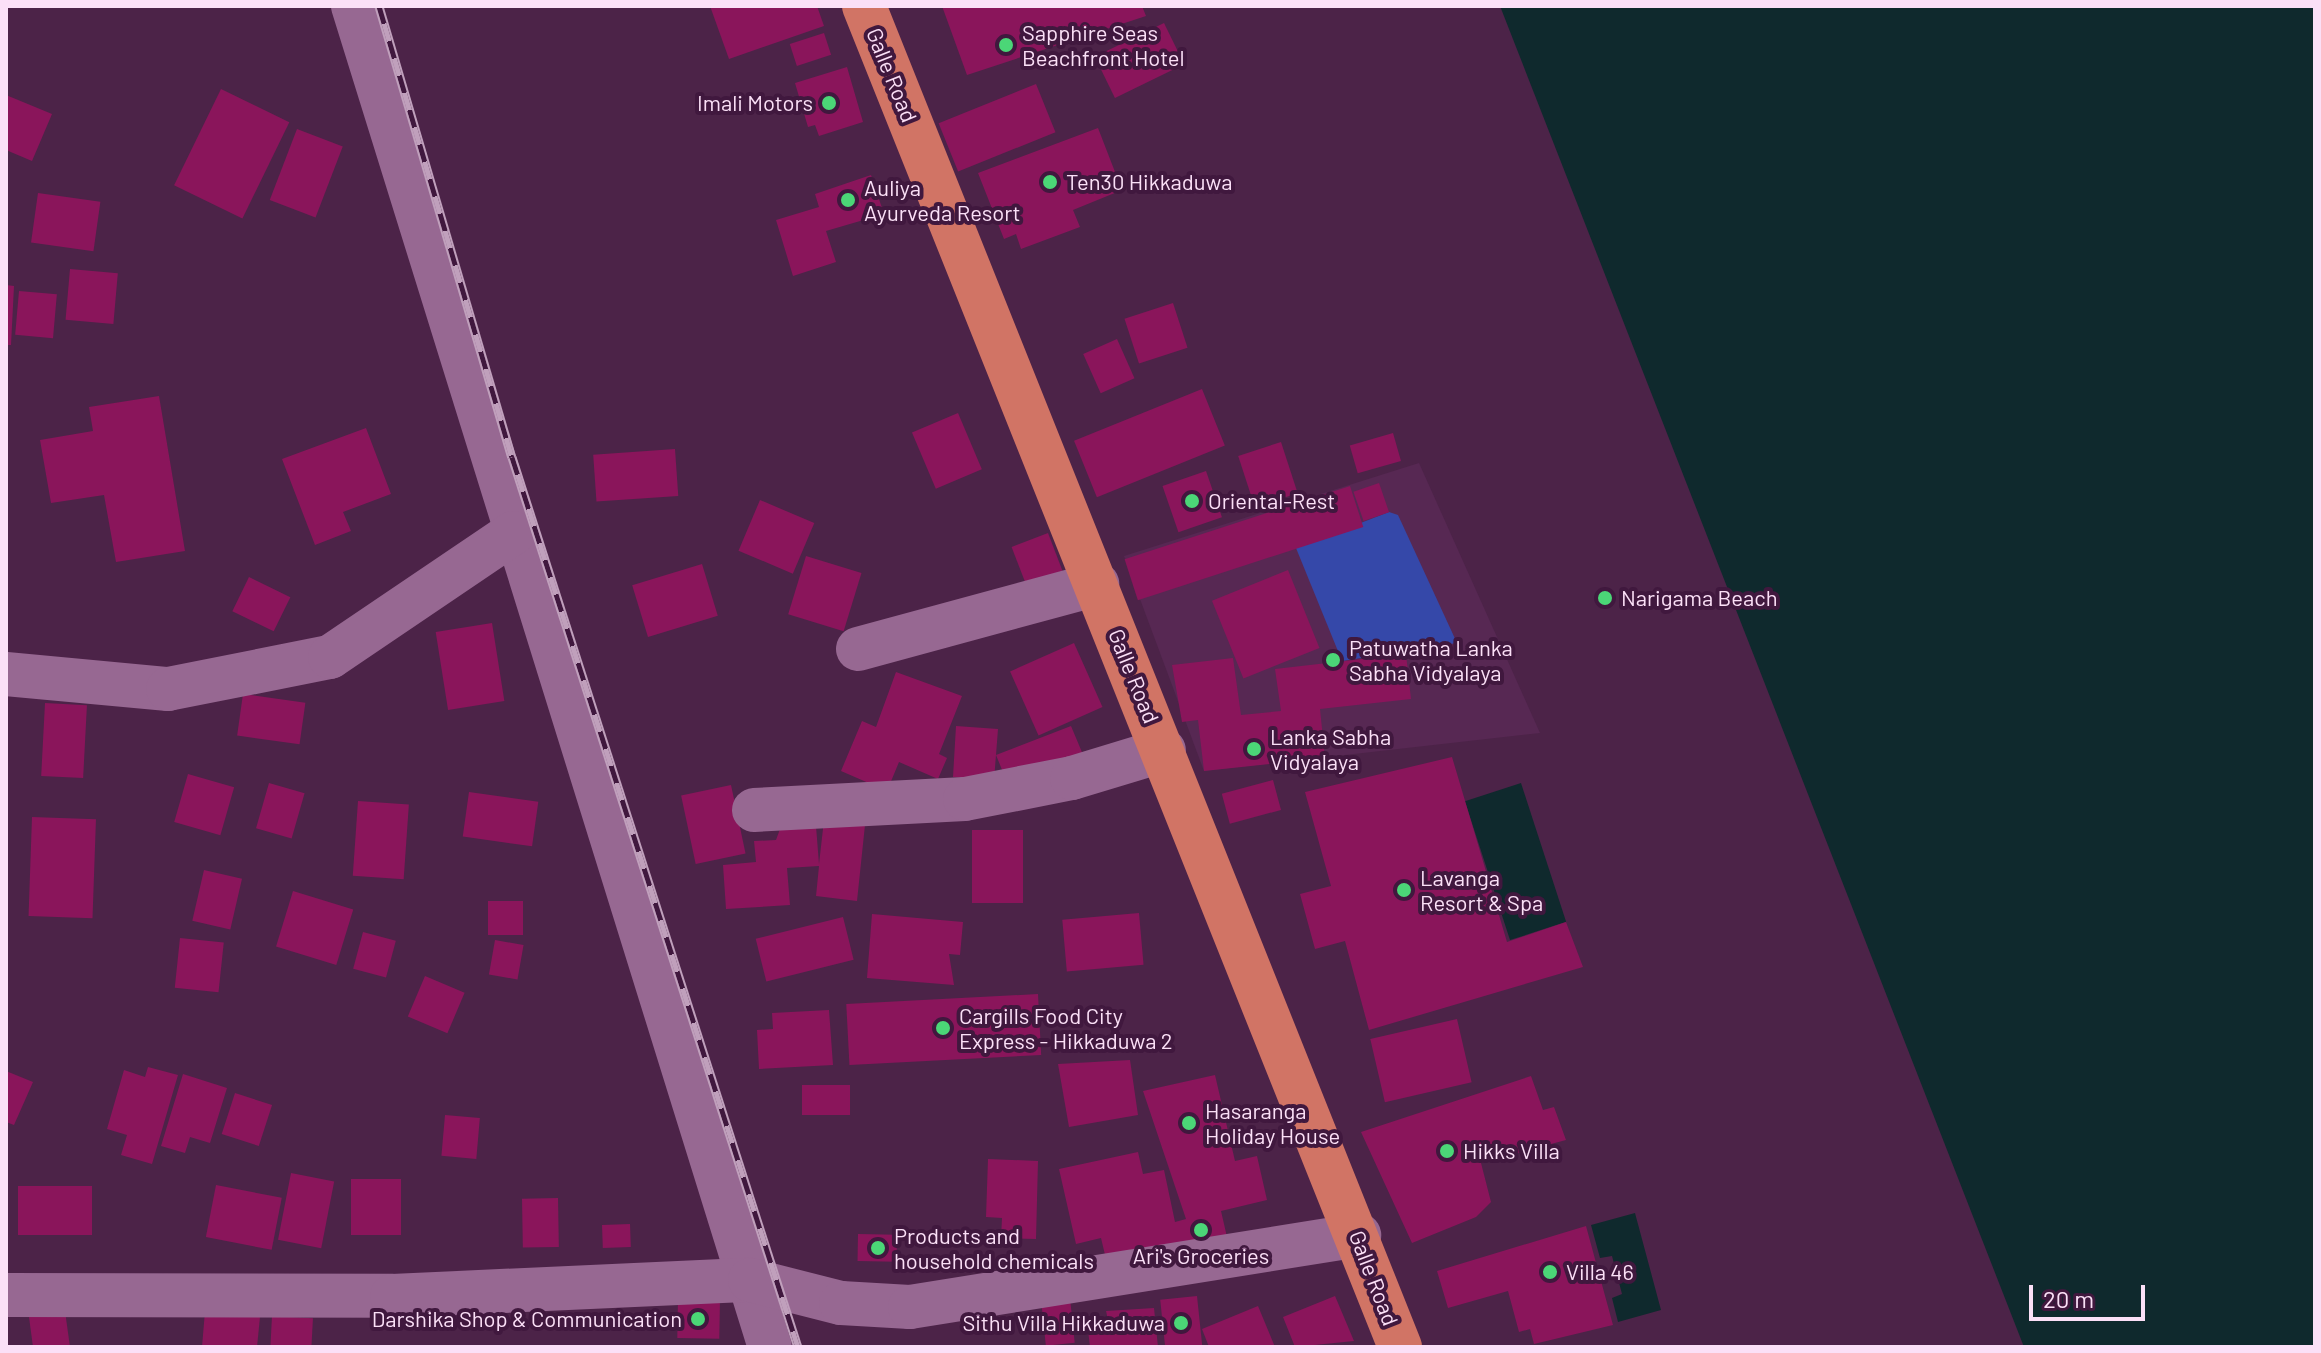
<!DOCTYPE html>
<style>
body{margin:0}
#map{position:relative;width:2321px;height:1353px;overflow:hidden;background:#4c2348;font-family:Barlow,sans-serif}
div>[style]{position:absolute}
.built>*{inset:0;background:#572853}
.green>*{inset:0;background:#3548a9}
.water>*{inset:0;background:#0f292d;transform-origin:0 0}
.building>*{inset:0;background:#8a155b;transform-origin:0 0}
.minor>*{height:44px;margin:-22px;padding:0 22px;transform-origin:22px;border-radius:22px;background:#976892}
.highway>*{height:44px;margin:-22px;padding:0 22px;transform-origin:22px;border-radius:22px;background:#d17465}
.rail>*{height:9px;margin-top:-4.5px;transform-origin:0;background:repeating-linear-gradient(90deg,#40183e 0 18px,#c0a0bc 0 36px);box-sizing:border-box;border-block:2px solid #c0a0bc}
.dots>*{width:22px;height:22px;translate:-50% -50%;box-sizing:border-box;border:4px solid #40183e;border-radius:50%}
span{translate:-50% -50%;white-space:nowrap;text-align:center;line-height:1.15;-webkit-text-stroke:8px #40183e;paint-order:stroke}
.poi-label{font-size:22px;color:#fbe0f7}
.left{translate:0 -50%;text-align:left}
.right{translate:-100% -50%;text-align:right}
.street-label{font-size:22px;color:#fbe0f7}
.frame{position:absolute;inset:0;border:8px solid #fbe0f7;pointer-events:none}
.scale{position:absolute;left:2029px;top:1285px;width:116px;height:36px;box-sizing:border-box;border:4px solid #fbe0f7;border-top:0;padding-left:10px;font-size:24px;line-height:28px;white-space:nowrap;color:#fbe0f7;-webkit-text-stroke:6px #40183e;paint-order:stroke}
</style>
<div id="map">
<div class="built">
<i style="clip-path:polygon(1419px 463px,1540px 733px,1204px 771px,1124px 556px)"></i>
</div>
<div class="green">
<i style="clip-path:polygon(1389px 512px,1398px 515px,1457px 643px,1342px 661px,1296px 548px)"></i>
</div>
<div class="water">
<i style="clip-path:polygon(1500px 6px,2315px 6px,2315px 1347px,2024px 1347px)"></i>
<i style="left:1521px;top:783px;width:146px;height:59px;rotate:72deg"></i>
<i style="clip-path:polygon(1635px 1213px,1661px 1310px,1618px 1322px,1612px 1298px,1622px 1294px,1612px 1256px,1600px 1258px,1591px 1225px)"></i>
</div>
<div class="building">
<i style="clip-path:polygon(710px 6px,817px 6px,824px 26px,729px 59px)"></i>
<i style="clip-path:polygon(942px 6px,1142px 6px,1146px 16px,967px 75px)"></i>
<i style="left:1164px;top:23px;width:46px;height:77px;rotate:64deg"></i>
<i style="left:824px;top:33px;width:23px;height:36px;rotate:72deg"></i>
<i style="clip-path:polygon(847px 67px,863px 122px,819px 136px,815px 125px,808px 127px,795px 83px)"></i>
<i style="left:1036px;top:84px;width:52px;height:105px;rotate:68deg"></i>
<i style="left:221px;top:89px;width:76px;height:107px;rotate:26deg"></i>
<i style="clip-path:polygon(6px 95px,52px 114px,32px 161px,6px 150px)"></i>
<i style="clip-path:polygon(1098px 128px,1122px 190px,1073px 210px,1080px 227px,1021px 249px,1016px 234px,1004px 239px,978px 173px)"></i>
<i style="left:297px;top:129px;width:49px;height:76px;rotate:21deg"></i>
<i style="clip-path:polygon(871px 175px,884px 214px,826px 231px,836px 262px,793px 276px,776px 220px,819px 207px,815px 194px)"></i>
<i style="left:38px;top:193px;width:63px;height:50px;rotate:8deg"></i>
<i style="left:70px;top:269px;width:48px;height:51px;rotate:5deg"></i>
<i style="clip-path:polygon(6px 285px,14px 286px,11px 345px,6px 345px)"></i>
<i style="left:19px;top:291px;width:38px;height:44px;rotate:5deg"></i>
<i style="left:1173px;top:303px;width:47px;height:51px;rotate:72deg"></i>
<i style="left:1117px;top:339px;width:43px;height:37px;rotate:66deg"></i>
<i style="left:1202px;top:389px;width:61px;height:138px;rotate:68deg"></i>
<i style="clip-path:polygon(159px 396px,185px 551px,116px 562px,104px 495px,51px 503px,40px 440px,93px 431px,89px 407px)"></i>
<i style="left:958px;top:413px;width:61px;height:50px;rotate:67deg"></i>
<i style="clip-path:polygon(366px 428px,391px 494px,343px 512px,351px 531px,315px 545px,282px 459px)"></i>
<i style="left:1393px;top:433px;width:29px;height:45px;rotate:74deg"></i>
<i style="left:1281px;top:442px;width:54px;height:45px;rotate:72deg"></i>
<i style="left:675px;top:449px;width:47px;height:82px;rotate:86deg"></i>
<i style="left:1206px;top:471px;width:49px;height:46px;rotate:71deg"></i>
<i style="left:1379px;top:483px;width:31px;height:27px;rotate:71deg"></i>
<i style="left:1350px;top:486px;width:43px;height:237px;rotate:72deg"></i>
<i style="left:760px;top:500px;width:59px;height:55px;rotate:23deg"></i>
<i style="left:1048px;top:533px;width:43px;height:39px;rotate:69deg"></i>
<i style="left:806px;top:556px;width:58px;height:61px;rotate:17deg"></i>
<i style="left:702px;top:564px;width:54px;height:73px;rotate:73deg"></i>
<i style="left:1288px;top:570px;width:84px;height:82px;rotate:68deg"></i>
<i style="left:249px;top:577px;width:46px;height:38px;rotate:26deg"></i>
<i style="left:492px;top:623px;width:79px;height:57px;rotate:81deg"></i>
<i style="left:1074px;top:643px;width:70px;height:70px;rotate:66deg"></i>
<i style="clip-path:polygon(1406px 654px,1411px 699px,1320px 709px,1325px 758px,1204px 771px,1198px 720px,1182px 722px,1172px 665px,1233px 658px,1241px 715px,1281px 711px,1275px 669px)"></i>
<i style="clip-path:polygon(896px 672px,962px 696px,939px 754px,947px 758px,938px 779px,899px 762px,887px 791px,841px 771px,862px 721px,876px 727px)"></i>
<i style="left:243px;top:694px;width:63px;height:42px;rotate:8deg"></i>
<i style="left:45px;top:703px;width:42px;height:73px;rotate:3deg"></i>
<i style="clip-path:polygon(956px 726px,998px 729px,996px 755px,1071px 726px,1084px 757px,1009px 787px,996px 755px,994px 780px,953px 777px)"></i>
<i style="clip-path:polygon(1452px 757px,1507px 942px,1566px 922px,1583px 967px,1369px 1030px,1345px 941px,1315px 949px,1300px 894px,1331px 886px,1305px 792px)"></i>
<i style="left:188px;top:774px;width:48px;height:50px;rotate:16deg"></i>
<i style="left:1273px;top:780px;width:31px;height:53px;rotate:75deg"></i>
<i style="left:269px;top:783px;width:37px;height:47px;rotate:16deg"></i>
<i style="left:731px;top:785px;width:70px;height:51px;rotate:78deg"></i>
<i style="left:469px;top:792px;width:70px;height:45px;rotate:8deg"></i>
<i style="left:358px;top:801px;width:51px;height:75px;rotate:4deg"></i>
<i style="left:32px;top:817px;width:64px;height:99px;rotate:2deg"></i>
<i style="clip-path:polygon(824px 820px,865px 825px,857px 901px,816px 896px,819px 866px,787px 868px,790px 905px,726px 909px,723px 865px,756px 862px,754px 841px,776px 840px,780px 829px,816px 826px,819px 864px)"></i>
<i style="left:1023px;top:830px;width:73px;height:51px;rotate:90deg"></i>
<i style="left:204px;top:870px;width:39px;height:52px;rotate:13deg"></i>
<i style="left:293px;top:891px;width:63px;height:58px;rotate:17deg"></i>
<i style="left:488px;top:901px;width:35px;height:34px"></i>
<i style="left:1139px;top:913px;width:52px;height:77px;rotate:85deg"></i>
<i style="clip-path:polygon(872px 914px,963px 922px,960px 955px,949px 954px,954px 985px,867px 978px)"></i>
<i style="left:843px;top:917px;width:44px;height:90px;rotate:76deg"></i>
<i style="left:363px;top:932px;width:34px;height:38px;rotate:15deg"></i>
<i style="left:180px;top:938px;width:44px;height:50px;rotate:6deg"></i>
<i style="left:495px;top:940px;width:29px;height:35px;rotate:10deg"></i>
<i style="left:425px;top:976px;width:43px;height:44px;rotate:23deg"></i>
<i style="left:1038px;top:994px;width:61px;height:192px;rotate:87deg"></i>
<i style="clip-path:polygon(829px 1010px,833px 1065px,759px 1069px,757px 1030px,773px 1029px,772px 1013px)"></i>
<i style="left:1457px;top:1019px;width:65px;height:89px;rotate:77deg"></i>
<i style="clip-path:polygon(1130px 1060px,1138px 1115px,1069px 1127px,1058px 1064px)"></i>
<i style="clip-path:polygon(148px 1067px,178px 1075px,152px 1164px,121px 1155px,127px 1135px,107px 1129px,124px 1070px,145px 1077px)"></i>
<i style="clip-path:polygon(6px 1071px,33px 1082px,14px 1125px,6px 1122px)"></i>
<i style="clip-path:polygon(183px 1074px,227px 1088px,210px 1143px,190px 1137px,185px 1153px,161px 1146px)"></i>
<i style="clip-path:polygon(1215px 1075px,1235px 1161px,1257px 1156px,1267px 1200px,1221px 1211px,1227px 1237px,1106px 1259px,1101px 1238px,1076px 1244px,1059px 1169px,1138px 1152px,1143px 1174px,1164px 1170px,1175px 1222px,1186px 1219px,1143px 1091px)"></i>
<i style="clip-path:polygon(1531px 1076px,1543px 1110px,1554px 1107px,1566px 1140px,1481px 1163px,1491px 1202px,1476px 1217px,1412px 1243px,1361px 1132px)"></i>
<i style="left:802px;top:1085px;width:48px;height:30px"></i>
<i style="left:235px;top:1093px;width:39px;height:43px;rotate:18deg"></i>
<i style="left:445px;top:1115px;width:35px;height:41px;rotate:5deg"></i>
<i style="clip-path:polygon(988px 1159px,1038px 1161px,1036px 1239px,1001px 1238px,1002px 1218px,986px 1217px)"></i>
<i style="left:291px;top:1173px;width:44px;height:68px;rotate:11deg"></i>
<i style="left:351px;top:1179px;width:50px;height:56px"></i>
<i style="left:216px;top:1185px;width:67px;height:53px;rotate:11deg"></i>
<i style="left:18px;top:1186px;width:74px;height:49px"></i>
<i style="left:558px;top:1198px;width:49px;height:36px;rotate:89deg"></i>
<i style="left:630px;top:1224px;width:23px;height:28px;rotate:88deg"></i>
<i style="clip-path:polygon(1586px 1226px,1613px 1325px,1534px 1344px,1530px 1329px,1519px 1332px,1508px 1291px,1448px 1308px,1437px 1271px)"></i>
<i style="left:858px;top:1234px;width:39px;height:27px;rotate:1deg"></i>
<i style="left:1197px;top:1296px;width:51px;height:37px;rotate:84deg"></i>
<i style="clip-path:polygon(1335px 1296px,1354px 1341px,1295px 1347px,1283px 1317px)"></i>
<i style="left:678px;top:1298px;width:42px;height:40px;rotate:1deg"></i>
<i style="left:1070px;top:1298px;width:45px;height:29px;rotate:84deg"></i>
<i style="clip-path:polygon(1258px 1306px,1275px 1347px,1209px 1347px,1202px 1329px)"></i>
<i style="clip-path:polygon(1154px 1308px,1158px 1347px,1090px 1347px,1087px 1322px,1108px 1320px,1106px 1311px)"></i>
<i style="clip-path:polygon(65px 1311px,70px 1347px,33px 1347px,29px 1317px)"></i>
<i style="clip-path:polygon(205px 1311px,260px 1317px,257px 1347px,202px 1347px)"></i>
<i style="left:272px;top:1316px;width:41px;height:31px;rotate:3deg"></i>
</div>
<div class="minor">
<i style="left:353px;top:6px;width:1404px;rotate:72.73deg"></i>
<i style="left:858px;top:649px;width:248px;rotate:-15.2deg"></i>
<i style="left:6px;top:674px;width:163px;rotate:5.3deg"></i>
<i style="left:168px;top:689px;width:165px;rotate:-11.2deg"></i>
<i style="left:330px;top:657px;width:221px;rotate:-34.1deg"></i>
<i style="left:754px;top:810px;width:211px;rotate:-3deg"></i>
<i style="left:965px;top:799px;width:109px;rotate:-11.1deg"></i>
<i style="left:1072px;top:778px;width:96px;rotate:-16.9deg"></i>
<i style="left:6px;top:1295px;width:386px;rotate:0.1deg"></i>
<i style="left:392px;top:1296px;width:358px;rotate:-2.6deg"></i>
<i style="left:750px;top:1280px;width:94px;rotate:14.2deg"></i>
<i style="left:841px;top:1303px;width:69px;rotate:3.3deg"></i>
<i style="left:910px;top:1307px;width:455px;rotate:-9.1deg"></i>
</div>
<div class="highway">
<i style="left:864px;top:6px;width:1444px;rotate:68.21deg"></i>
</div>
<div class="rail">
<i style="left:379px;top:6px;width:470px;rotate:73.6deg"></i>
<i style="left:512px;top:457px;width:935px;rotate:72.19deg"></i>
</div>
<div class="dots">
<i style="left:1006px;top:45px;background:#4bd677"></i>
<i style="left:829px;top:103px;background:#4bd677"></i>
<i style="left:1050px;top:182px;background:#4bd677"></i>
<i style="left:848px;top:200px;background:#4bd677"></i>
<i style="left:1192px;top:501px;background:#4bd677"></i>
<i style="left:1605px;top:598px;background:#4bd677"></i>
<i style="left:1333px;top:660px;background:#4bd677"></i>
<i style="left:1254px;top:749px;background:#4bd677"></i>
<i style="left:1404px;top:890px;background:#4bd677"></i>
<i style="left:943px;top:1028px;background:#4bd677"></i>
<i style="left:1189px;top:1123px;background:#4bd677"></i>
<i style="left:1447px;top:1151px;background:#4bd677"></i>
<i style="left:1201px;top:1230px;background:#4bd677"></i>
<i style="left:878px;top:1248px;background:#4bd677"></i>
<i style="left:1550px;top:1272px;background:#4bd677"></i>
<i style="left:698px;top:1319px;background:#4bd677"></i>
<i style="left:1181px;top:1323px;background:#4bd677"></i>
</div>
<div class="poi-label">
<span class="left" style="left:1022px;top:45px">Sapphire Seas<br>Beachfront Hotel</span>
<span class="right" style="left:813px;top:103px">Imali Motors</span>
<span class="left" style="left:1066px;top:182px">Ten30 Hikkaduwa</span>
<span class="left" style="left:864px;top:200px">Auliya<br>Ayurveda Resort</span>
<span class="left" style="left:1208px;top:501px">Oriental-Rest</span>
<span class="left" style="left:1621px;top:598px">Narigama Beach</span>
<span class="left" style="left:1349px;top:660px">Patuwatha Lanka<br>Sabha Vidyalaya</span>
<span class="left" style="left:1270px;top:749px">Lanka Sabha<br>Vidyalaya</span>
<span class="left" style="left:1420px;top:890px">Lavanga<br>Resort &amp; Spa</span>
<span class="left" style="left:959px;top:1028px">Cargills Food City<br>Express - Hikkaduwa 2</span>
<span class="left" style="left:1205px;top:1123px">Hasaranga<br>Holiday House</span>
<span class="left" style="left:1463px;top:1151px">Hikks Villa</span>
<span class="left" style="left:894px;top:1248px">Products and<br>household chemicals</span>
<span style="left:1201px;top:1256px">Ari's Groceries</span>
<span class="left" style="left:1566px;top:1272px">Villa 46</span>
<span class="right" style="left:682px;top:1319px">Darshika Shop &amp; Communication</span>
<span class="right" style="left:1165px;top:1323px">Sithu Villa Hikkaduwa</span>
</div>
<div class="street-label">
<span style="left:892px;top:75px;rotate:68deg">Galle Road</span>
<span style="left:1134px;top:676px;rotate:68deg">Galle Road</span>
<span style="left:1374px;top:1278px;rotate:69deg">Galle Road</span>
</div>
<div class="frame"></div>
<div class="scale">20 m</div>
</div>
